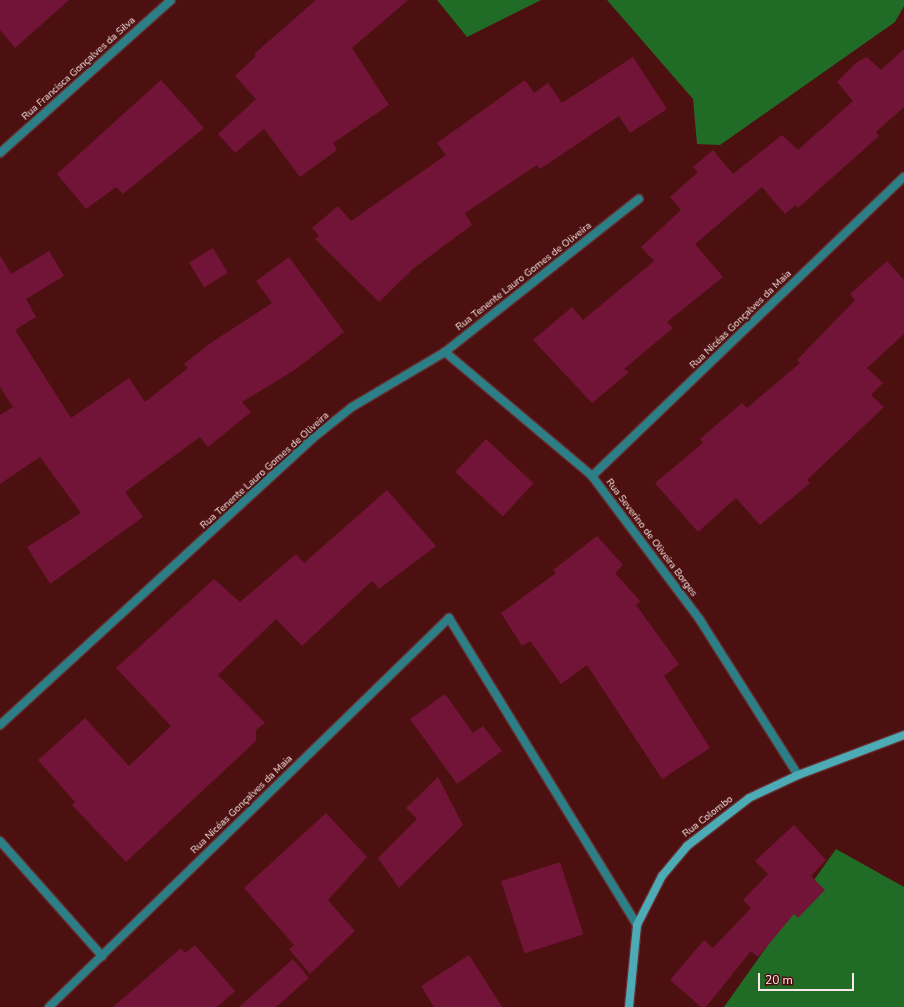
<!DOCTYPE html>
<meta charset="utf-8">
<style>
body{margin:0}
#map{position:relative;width:904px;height:1007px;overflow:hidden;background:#4d1011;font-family:"Nunito Sans",sans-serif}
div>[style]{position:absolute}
.forest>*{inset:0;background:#206c26}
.building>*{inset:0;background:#711437;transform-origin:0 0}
.roads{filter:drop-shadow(1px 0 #652e2f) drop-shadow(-1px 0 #652e2f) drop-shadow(0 1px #652e2f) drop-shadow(0 -1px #652e2f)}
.street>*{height:8px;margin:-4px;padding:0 4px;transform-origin:4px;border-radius:4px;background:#2c7f87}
.secondary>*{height:8px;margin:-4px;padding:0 4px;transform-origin:4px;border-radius:4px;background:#4cabb5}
span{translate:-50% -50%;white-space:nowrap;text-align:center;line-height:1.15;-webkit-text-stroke:4px #4d1011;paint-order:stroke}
.street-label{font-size:10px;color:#fae9e8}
.scale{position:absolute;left:758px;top:973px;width:96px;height:18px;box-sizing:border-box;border:2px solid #fae9e8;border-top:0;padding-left:5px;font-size:12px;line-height:14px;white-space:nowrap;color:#fae9e8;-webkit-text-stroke:3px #4d1011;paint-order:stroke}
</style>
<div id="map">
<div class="forest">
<i style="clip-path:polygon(437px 0,541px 0,467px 37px)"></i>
<i style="clip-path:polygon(607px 0,904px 0,904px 6px,895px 22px,720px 145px,697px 144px,693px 99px)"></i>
<i style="clip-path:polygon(836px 849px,904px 887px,904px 1007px,724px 1007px)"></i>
</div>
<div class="building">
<i style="clip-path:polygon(0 0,69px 0,15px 48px,0 30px)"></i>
<i style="clip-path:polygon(316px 0,408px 0,352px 48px,389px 105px,333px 143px,337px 150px,300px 177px,264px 129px,235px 153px,218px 134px,256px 99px,235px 76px,256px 56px,254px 54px)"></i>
<i style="clip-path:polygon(904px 49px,904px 107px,876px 132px,879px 136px,798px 208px,796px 205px,785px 214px,762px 187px,695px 244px,723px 277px,667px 322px,673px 328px,624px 369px,629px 372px,592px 403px,533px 340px,572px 307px,583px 320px,654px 261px,641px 247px,681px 210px,670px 197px,698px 172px,693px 167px,713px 150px,733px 174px,782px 135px,798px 150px,853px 101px,837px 82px,857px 62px,867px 57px,881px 70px)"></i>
<i style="clip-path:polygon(633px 57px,667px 109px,630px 133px,619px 116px,540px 169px,537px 165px,465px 213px,472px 225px,414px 268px,379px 302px,315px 239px,319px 236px,312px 228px,338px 206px,351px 221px,446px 155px,437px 143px,525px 80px,534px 93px,548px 83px,562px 103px)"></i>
<i style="clip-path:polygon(161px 80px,204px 128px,123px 194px,116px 187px,86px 209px,57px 174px)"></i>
<i style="left:213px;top:248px;width:29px;height:28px;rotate:59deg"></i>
<i style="clip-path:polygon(49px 251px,64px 276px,26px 299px,36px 317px,15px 330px,71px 418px,129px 378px,145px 402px,188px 368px,184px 364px,209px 344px,272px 303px,256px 281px,289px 257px,344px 332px,296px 369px,242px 402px,251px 412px,208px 447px,200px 437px,125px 492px,143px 517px,50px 584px,27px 547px,81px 513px,40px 457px,0 484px,0 415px,13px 407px,0 387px,0 255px,11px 274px)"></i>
<i style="clip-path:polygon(887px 261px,904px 280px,904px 334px,867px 368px,883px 383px,871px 395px,884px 407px,807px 480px,810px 483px,760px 525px,736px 498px,698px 532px,655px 483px,703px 443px,700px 439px,742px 403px,747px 408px,800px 363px,797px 360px,855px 300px,850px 294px)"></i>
<i style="left:486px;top:439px;width:65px;height:45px;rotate:43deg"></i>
<i style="clip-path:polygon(387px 490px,436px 546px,379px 589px,372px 581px,302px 646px,276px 619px,218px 675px,265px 723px,256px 730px,256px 741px,126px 862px,72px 805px,75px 802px,38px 760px,85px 718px,129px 766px,171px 726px,116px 668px,214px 579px,240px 602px,296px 554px,304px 563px)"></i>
<i style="clip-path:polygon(597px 536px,623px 565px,615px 573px,640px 601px,636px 605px,679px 664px,664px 676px,710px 748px,662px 779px,587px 665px,561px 684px,530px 641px,522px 646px,501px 613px,556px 573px,553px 570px)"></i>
<i style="clip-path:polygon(445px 694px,473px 733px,483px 726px,502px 751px,457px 784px,410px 719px)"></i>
<i style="clip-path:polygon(438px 777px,463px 825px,399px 888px,378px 858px,417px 819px,406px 808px)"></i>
<i style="clip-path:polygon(326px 813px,367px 857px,328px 900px,355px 931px,310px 974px,289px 949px,294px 945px,244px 888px)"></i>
<i style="clip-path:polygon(794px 825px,826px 860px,811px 876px,825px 890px,798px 918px,794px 914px,758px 957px,751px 951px,706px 1007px,701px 1007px,670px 980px,704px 940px,713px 948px,751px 908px,743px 900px,768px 874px,755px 861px)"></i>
<i style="left:560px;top:862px;width:76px;height:62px;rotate:72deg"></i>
<i style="clip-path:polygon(195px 945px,235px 991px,217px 1007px,113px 1007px,181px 948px,185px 953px)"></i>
<i style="clip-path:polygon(469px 955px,502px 1007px,434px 1007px,421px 986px)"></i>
<i style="clip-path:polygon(293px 959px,309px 978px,276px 1007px,239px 1007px)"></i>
</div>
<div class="roads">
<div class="street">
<i style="left:0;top:153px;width:229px;rotate:-41.8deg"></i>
<i style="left:445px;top:352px;width:192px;rotate:40.1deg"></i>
<i style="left:592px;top:476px;width:180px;rotate:53.1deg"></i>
<i style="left:700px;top:620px;width:183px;rotate:57.7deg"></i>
<i style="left:592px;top:476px;width:432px;rotate:-43.8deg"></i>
<i style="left:0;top:725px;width:423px;rotate:-42.5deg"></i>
<i style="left:312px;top:439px;width:51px;rotate:-38.7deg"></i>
<i style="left:352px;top:407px;width:108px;rotate:-30.6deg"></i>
<i style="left:445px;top:352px;width:247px;rotate:-38.3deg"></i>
<i style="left:0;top:841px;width:154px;rotate:48.4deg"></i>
<i style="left:49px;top:1007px;width:558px;rotate:-44.2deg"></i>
<i style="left:449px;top:618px;width:360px;rotate:58.5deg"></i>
</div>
<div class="secondary">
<i style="left:629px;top:1007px;width:82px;rotate:-84.4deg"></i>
<i style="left:637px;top:925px;width:55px;rotate:-63deg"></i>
<i style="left:662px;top:876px;width:39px;rotate:-50deg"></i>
<i style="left:687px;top:846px;width:78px;rotate:-37.7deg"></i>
<i style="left:749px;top:798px;width:54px;rotate:-25.1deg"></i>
<i style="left:798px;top:775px;width:113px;rotate:-20.7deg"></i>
</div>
</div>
<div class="street-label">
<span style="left:79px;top:69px;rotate:-42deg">Rua Francisca Gonçalves da Silva</span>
<span style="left:524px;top:277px;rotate:-38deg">Rua Tenente Lauro Gomes de Oliveira</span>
<span style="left:741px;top:320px;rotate:-44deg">Rua Nicéas Gonçalves da Maia</span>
<span style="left:265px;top:471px;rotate:-42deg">Rua Tenente Lauro Gomes de Oliveira</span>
<span style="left:651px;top:538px;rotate:53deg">Rua Severino de Oliveira Borges</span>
<span style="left:242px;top:805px;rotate:-44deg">Rua Nicéas Gonçalves da Maia</span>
<span style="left:708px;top:817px;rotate:-38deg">Rua Colombo</span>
</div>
<div class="scale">20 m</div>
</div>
